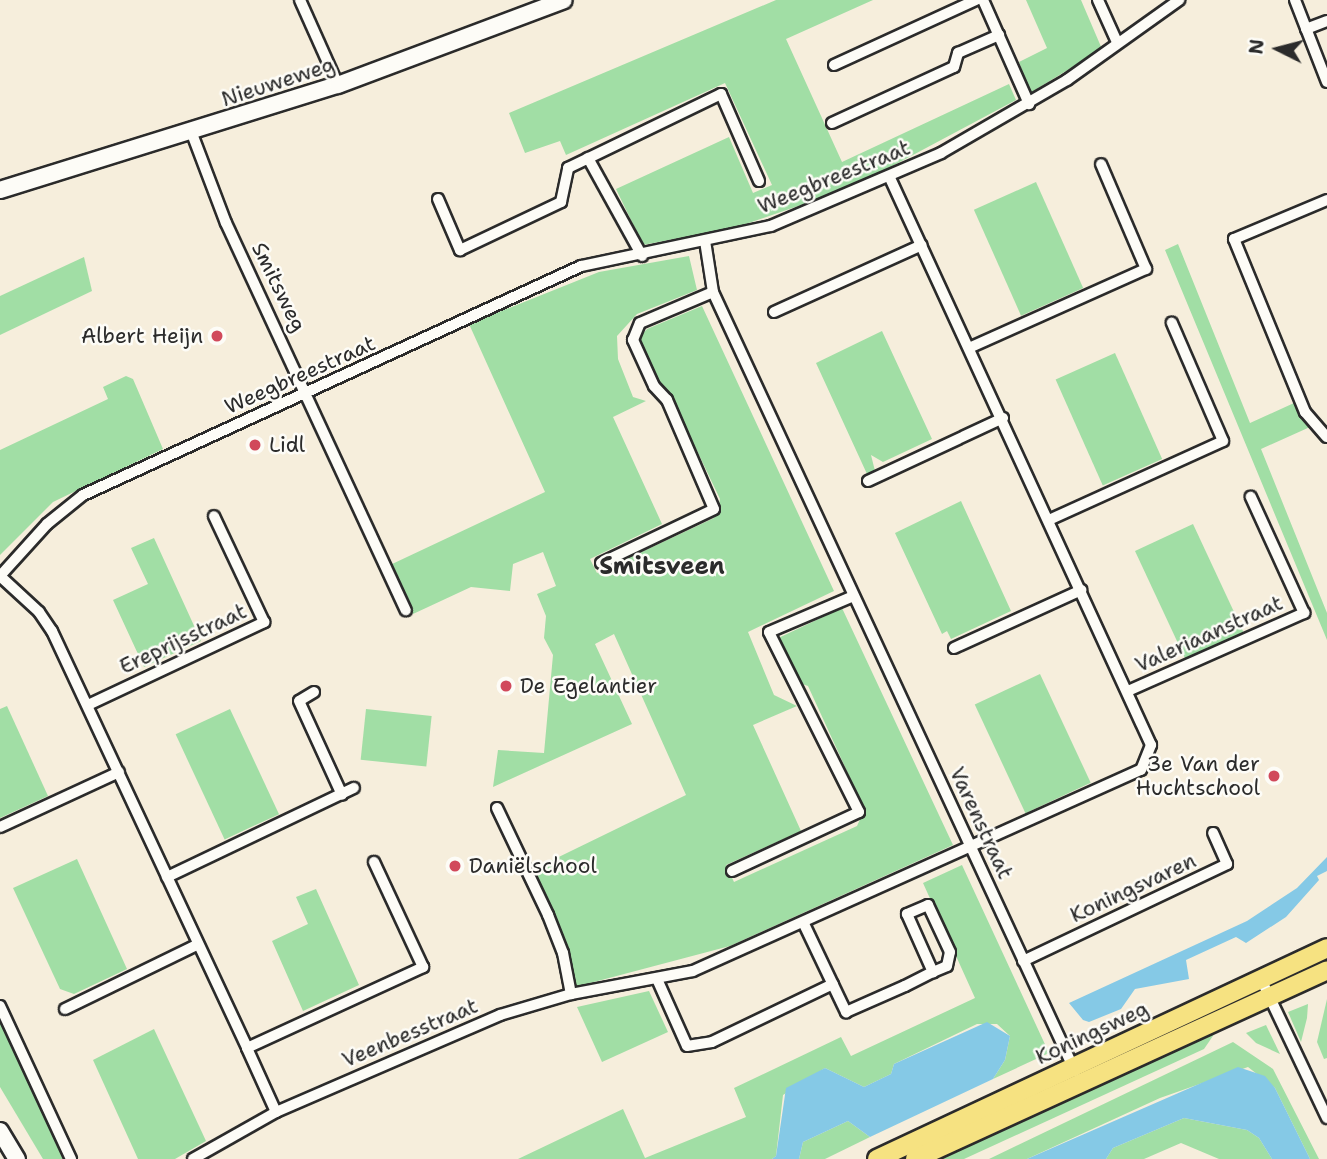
<!DOCTYPE html>
<meta charset="utf-8">
<style>
body{margin:0}
#map{position:relative;width:1327px;height:1159px;overflow:hidden;background:#f6eedc;font-family:"Shantell Sans",sans-serif}
div>[style]{position:absolute}
.green>*{inset:0;background:#a1dea5;transform-origin:0 0}
.water>*{inset:0;background:#85c9e6}
.roads{filter:drop-shadow(2px 0 #2b2b2b) drop-shadow(-2px 0 #2b2b2b) drop-shadow(0 2px #2b2b2b) drop-shadow(0 -2px #2b2b2b)}
.street>*{height:10px;margin:-5px;padding:0 5px;transform-origin:5px;border-radius:5px;background:#fdfcf7}
.secondary>*{height:16px;margin:-8px;padding:0 8px;transform-origin:8px;border-radius:8px;background:#fdfcf7}
.primary>*{height:18px;margin:-9px;padding:0 9px;transform-origin:9px;border-radius:9px;background:#f6e281}
.dots>*{width:19px;height:19px;translate:-50% -50%;box-sizing:border-box;border:4px solid #fdfcf7;border-radius:50%}
span{translate:-50% -50%;white-space:nowrap;text-align:center;line-height:1.15;-webkit-text-stroke:5px #fdfcf7;paint-order:stroke}
.street-label{font-size:21px;color:#2b2b2b}
.poi-label{font-size:21px;color:#2b2b2b}
.right{translate:-100% -50%;text-align:right}
.left{translate:0 -50%;text-align:left}
.quarter-label{font-size:24px;color:#2b2b2b;font-weight:700}
.north{position:absolute;left:1243px;top:14px;width:70px;height:70px;-webkit-text-stroke:5px #fdfcf7;paint-order:stroke;rotate:276deg;font-size:19px;font-weight:700;line-height:28px;text-align:center;color:#2b2b2b}
.north::after{content:'';display:block;margin:auto;width:24px;height:32px;background:#2b2b2b;clip-path:polygon(50% 0,100% 100%,50% 72%,0 100%)}
</style>
<div id="map">
<div class="green">
<i style="clip-path:polygon(776px 0,873px 0,786px 39px,842px 162px,1009px 84px,1016px 100px,853px 187px,737px 227px,643px 245px,616px 189px,729px 137px,753px 193px,772px 185px,725px 83px,566px 155px,560px 141px,525px 153px,509px 113px)"></i>
<i style="clip-path:polygon(1026px 0,1081px 0,1102px 49px,1030px 93px,1019px 62px,1047px 48px)"></i>
<i style="left:1036px;top:182px;width:116px;height:68px;rotate:66deg"></i>
<i style="clip-path:polygon(1178px 244px,1250px 423px,1294px 403px,1310px 427px,1261px 449px,1327px 613px,1327px 640px,1165px 250px)"></i>
<i style="clip-path:polygon(689px 256px,697px 290px,637px 314px,617px 336px,618px 359px,633px 397px,646px 401px,613px 417px,662px 524px,590px 559px,597px 573px,714px 518px,718px 510px,720px 499px,669px 392px,654px 378px,638px 339px,647px 329px,702px 306px,834px 591px,748px 632px,774px 695px,797px 706px,753px 725px,801px 831px,726px 865px,734px 882px,857px 826px,862px 815px,862px 804px,808px 686px,788px 679px,772px 641px,842px 608px,953px 845px,730px 946px,575px 987px,569px 952px,532px 870px,686px 795px,614px 634px,595px 644px,632px 724px,493px 787px,498px 750px,544px 753px,553px 655px,544px 638px,546px 616px,537px 594px,556px 586px,543px 552px,513px 564px,510px 591px,471px 587px,413px 614px,390px 565px,545px 492px,469px 324px,599px 272px)"></i>
<i style="clip-path:polygon(84px 257px,92px 291px,0 335px,0 296px)"></i>
<i style="clip-path:polygon(882px 331px,932px 439px,883px 462px,871px 455px,875px 471px,867px 474px,816px 363px)"></i>
<i style="left:1115px;top:353px;width:116px;height:65px;rotate:66deg"></i>
<i style="clip-path:polygon(126px 376px,133px 379px,163px 449px,53px 502px,0 555px,0 450px,108px 399px,103px 387px)"></i>
<i style="clip-path:polygon(961px 501px,1011px 611px,951px 639px,947px 631px,942px 634px,895px 533px)"></i>
<i style="left:1193px;top:524px;width:120px;height:64px;rotate:65deg"></i>
<i style="clip-path:polygon(154px 538px,201px 641px,144px 667px,113px 600px,148px 584px,131px 548px)"></i>
<i style="left:1040px;top:674px;width:120px;height:72px;rotate:65deg"></i>
<i style="clip-path:polygon(7px 706px,48px 796px,0 818px,0 709px)"></i>
<i style="left:230px;top:709px;width:116px;height:60px;rotate:65deg"></i>
<i style="left:366px;top:709px;width:66px;height:51px;rotate:6deg"></i>
<i style="clip-path:polygon(77px 859px,127px 969px,74px 994px,60px 989px,13px 888px)"></i>
<i style="clip-path:polygon(962px 865px,1049px 1053px,993px 1079px,1005px 1060px,1010px 1036px,997px 1024px,977px 1024px,894px 1064px,891px 1074px,864px 1087px,825px 1068px,783px 1095px,776px 1156px,772px 1159px,518px 1159px,623px 1109px,645px 1158px,746px 1117px,734px 1088px,841px 1037px,851px 1056px,975px 998px,923px 883px)"></i>
<i style="clip-path:polygon(316px 889px,359px 985px,303px 1011px,272px 941px,308px 924px,296px 897px)"></i>
<i style="clip-path:polygon(649px 991px,668px 1032px,602px 1062px,577px 1007px)"></i>
<i style="clip-path:polygon(1327px 999px,1327px 1058px,1324px 1059px,1317px 1042px)"></i>
<i style="clip-path:polygon(1308px 1004px,1307px 1018px,1301px 1042px,1288px 1012px)"></i>
<i style="clip-path:polygon(0 1020px,63px 1159px,43px 1159px,0 1087px)"></i>
<i style="clip-path:polygon(1266px 1025px,1280px 1054px,1256px 1043px,1246px 1033px)"></i>
<i style="clip-path:polygon(154px 1029px,206px 1141px,175px 1159px,138px 1159px,93px 1060px)"></i>
<i style="clip-path:polygon(1217px 1030px,1204px 1049px,964px 1159px,928px 1159px)"></i>
<i style="clip-path:polygon(1233px 1042px,1273px 1069px,1319px 1159px,1310px 1159px,1275px 1088px,1248px 1067px,1160px 1098px,1027px 1159px,989px 1159px)"></i>
<i style="clip-path:polygon(1184px 1118px,1247px 1130px,1259px 1138px,1272px 1159px,1219px 1159px,1181px 1143px,1144px 1159px,1106px 1159px,1113px 1148px)"></i>
<i style="clip-path:polygon(848px 1121px,870px 1137px,825px 1159px,799px 1159px,803px 1142px)"></i>
</div>
<div class="water">
<i style="clip-path:polygon(1327px 857px,1327px 871px,1317px 876px,1319px 880px,1286px 917px,1246px 943px,1236px 937px,1186px 960px,1189px 979px,1135px 989px,1121px 1009px,1089px 1022px,1083px 1020px,1069px 1003px,1247px 921px,1297px 888px)"></i>
<i style="clip-path:polygon(987px 1022px,1010px 1036px,1005px 1060px,993px 1079px,870px 1137px,848px 1121px,803px 1142px,799px 1159px,772px 1159px,776px 1156px,786px 1088px,825px 1068px,864px 1087px,891px 1074px,894px 1064px)"></i>
<i style="clip-path:polygon(1238px 1067px,1265px 1076px,1275px 1088px,1310px 1159px,1272px 1159px,1259px 1138px,1247px 1130px,1184px 1118px,1113px 1148px,1106px 1159px,1027px 1159px)"></i>
</div>
<div class="roads">
<div class="street">
<i style="left:300px;top:0;width:93px;rotate:65.9deg"></i>
<i style="left:983px;top:0;width:114px;rotate:66.1deg"></i>
<i style="left:1098px;top:0;width:46px;rotate:65.7deg"></i>
<i style="left:1295px;top:0;width:88px;rotate:68.7deg"></i>
<i style="left:1306px;top:29px;width:22px;rotate:-21deg"></i>
<i style="left:834px;top:65px;width:156px;rotate:-24.6deg"></i>
<i style="left:832px;top:123px;width:134px;rotate:-24.7deg"></i>
<i style="left:954px;top:67px;width:15px;rotate:-74deg"></i>
<i style="left:958px;top:53px;width:45px;rotate:-23.7deg"></i>
<i style="left:191px;top:131px;width:98px;rotate:69.2deg"></i>
<i style="left:226px;top:223px;width:427px;rotate:65.1deg"></i>
<i style="left:588px;top:158px;width:112px;rotate:61.1deg"></i>
<i style="left:438px;top:199px;width:56px;rotate:66.7deg"></i>
<i style="left:460px;top:250px;width:112px;rotate:-25.4deg"></i>
<i style="left:561px;top:202px;width:35px;rotate:-78deg"></i>
<i style="left:568px;top:168px;width:170px;rotate:-25.8deg"></i>
<i style="left:721px;top:94px;width:95px;rotate:66.4deg"></i>
<i style="left:1327px;top:200px;width:101px;rotate:157.2deg"></i>
<i style="left:1234px;top:239px;width:187px;rotate:67.7deg"></i>
<i style="left:1305px;top:412px;width:33px;rotate:49deg"></i>
<i style="left:705px;top:241px;width:52px;rotate:81.1deg"></i>
<i style="left:713px;top:292px;width:859px;rotate:65.08deg"></i>
<i style="left:774px;top:312px;width:162px;rotate:-24.4deg"></i>
<i style="left:969px;top:348px;width:194px;rotate:-24.1deg"></i>
<i style="left:1146px;top:269px;width:114px;rotate:-113.2deg"></i>
<i style="left:868px;top:481px;width:149px;rotate:-25deg"></i>
<i style="left:1049px;top:520px;width:191px;rotate:-24.4deg"></i>
<i style="left:1223px;top:441px;width:129px;rotate:-113.4deg"></i>
<i style="left:601px;top:563px;width:125px;rotate:-25.5deg"></i>
<i style="left:714px;top:509px;width:119px;rotate:-113.3deg"></i>
<i style="left:667px;top:400px;width:19px;rotate:-133deg"></i>
<i style="left:654px;top:386px;width:51px;rotate:-114.5deg"></i>
<i style="left:633px;top:340px;width:18px;rotate:-68deg"></i>
<i style="left:640px;top:323px;width:79px;rotate:-23deg"></i>
<i style="left:0;top:576px;width:70px;rotate:-47.9deg"></i>
<i style="left:47px;top:524px;width:46px;rotate:-38.9deg"></i>
<i style="left:83px;top:495px;width:548px;rotate:-24.69deg"></i>
<i style="left:581px;top:266px;width:194px;rotate:-11.9deg"></i>
<i style="left:771px;top:226px;width:185px;rotate:-23.2deg"></i>
<i style="left:941px;top:153px;width:146px;rotate:-30.1deg"></i>
<i style="left:1067px;top:80px;width:138px;rotate:-35.5deg"></i>
<i style="left:0;top:576px;width:53px;rotate:42.7deg"></i>
<i style="left:39px;top:612px;width:23px;rotate:56deg"></i>
<i style="left:52px;top:631px;width:460px;rotate:64.9deg"></i>
<i style="left:954px;top:648px;width:140px;rotate:-24.5deg"></i>
<i style="left:1128px;top:691px;width:193px;rotate:-23.9deg"></i>
<i style="left:1304px;top:613px;width:128px;rotate:-114.6deg"></i>
<i style="left:314px;top:692px;width:17px;rotate:149deg"></i>
<i style="left:299px;top:701px;width:103px;rotate:65.4deg"></i>
<i style="left:88px;top:705px;width:195px;rotate:-25.2deg"></i>
<i style="left:264px;top:622px;width:117px;rotate:-115.3deg"></i>
<i style="left:497px;top:808px;width:119px;rotate:64.5deg"></i>
<i style="left:548px;top:915px;width:41px;rotate:68.5deg"></i>
<i style="left:563px;top:953px;width:42px;rotate:79deg"></i>
<i style="left:0;top:827px;width:131px;rotate:-24.8deg"></i>
<i style="left:732px;top:871px;width:140px;rotate:-24.9deg"></i>
<i style="left:859px;top:812px;width:201px;rotate:-116.6deg"></i>
<i style="left:769px;top:632px;width:89px;rotate:-23.1deg"></i>
<i style="left:167px;top:877px;width:207px;rotate:-25.5deg"></i>
<i style="left:804px;top:924px;width:98px;rotate:64.5deg"></i>
<i style="left:846px;top:1012px;width:64px;rotate:-23.8deg"></i>
<i style="left:905px;top:986px;width:31px;rotate:-27deg"></i>
<i style="left:933px;top:972px;width:15px;rotate:-23deg"></i>
<i style="left:947px;top:966px;width:14px;rotate:-78deg"></i>
<i style="left:950px;top:952px;width:52px;rotate:-115.1deg"></i>
<i style="left:928px;top:905px;width:23px;rotate:157deg"></i>
<i style="left:907px;top:914px;width:64px;rotate:65.9deg"></i>
<i style="left:1023px;top:961px;width:226px;rotate:-25.4deg"></i>
<i style="left:1227px;top:864px;width:34px;rotate:-114deg"></i>
<i style="left:657px;top:979px;width:73px;rotate:65.9deg"></i>
<i style="left:687px;top:1046px;width:25px;rotate:-9deg"></i>
<i style="left:712px;top:1042px;width:134px;rotate:-25.6deg"></i>
<i style="left:1261px;top:979px;width:154px;rotate:64.6deg"></i>
<i style="left:0;top:1006px;width:169px;rotate:65.1deg"></i>
<i style="left:65px;top:1009px;width:147px;rotate:-25.9deg"></i>
<i style="left:276px;top:1112px;width:70px;rotate:-114.4deg"></i>
<i style="left:247px;top:1048px;width:194px;rotate:-24.7deg"></i>
<i style="left:423px;top:967px;width:116px;rotate:-115deg"></i>
<i style="left:193px;top:1159px;width:95px;rotate:-29.5deg"></i>
<i style="left:276px;top:1112px;width:244px;rotate:-23.4deg"></i>
<i style="left:500px;top:1015px;width:74px;rotate:-16.5deg"></i>
<i style="left:571px;top:994px;width:124px;rotate:-10.7deg"></i>
<i style="left:693px;top:971px;width:491px;rotate:-24.2deg"></i>
<i style="left:1141px;top:770px;width:27px;rotate:-68deg"></i>
<i style="left:1151px;top:745px;width:626px;rotate:-114.72deg"></i>
</div>
<div class="secondary">
<i style="left:0;top:190px;width:354px;rotate:-17.3deg"></i>
<i style="left:338px;top:85px;width:241px;rotate:-20.6deg"></i>
<i style="left:0;top:1131px;width:33px;rotate:59deg"></i>
</div>
<div class="primary">
<i style="left:877px;top:1159px;width:497px;rotate:-25.1deg"></i>
<i style="left:915px;top:1159px;width:453px;rotate:-24.6deg"></i>
</div>
</div>
<div class="dots">
<i style="left:217px;top:336px;background:#d1495b"></i>
<i style="left:255px;top:445px;background:#d1495b"></i>
<i style="left:506px;top:686px;background:#d1495b"></i>
<i style="left:1274px;top:776px;background:#d1495b"></i>
<i style="left:455px;top:866px;background:#d1495b"></i>
</div>
<div class="street-label">
<span style="left:278px;top:82px;rotate:-18deg">Nieuweweg</span>
<span style="left:834px;top:177px;rotate:-22deg">Weegbreestraat</span>
<span style="left:279px;top:287px;rotate:64deg">Smitsweg</span>
<span style="left:300px;top:375px;rotate:-24deg">Weegbreestraat</span>
<span style="left:1209px;top:634px;rotate:-24deg">Valeriaanstraat</span>
<span style="left:183px;top:639px;rotate:-25deg">Ereprijsstraat</span>
<span style="left:981px;top:823px;rotate:65deg">Varenstraat</span>
<span style="left:1133px;top:888px;rotate:-25deg">Koningsvaren</span>
<span style="left:410px;top:1033px;rotate:-23deg">Veenbesstraat</span>
<span style="left:1092px;top:1033px;rotate:-25deg">Koningsweg</span>
</div>
<div class="poi-label">
<span class="right" style="left:203px;top:336px">Albert Heijn</span>
<span class="left" style="left:269px;top:445px">Lidl</span>
<span class="left" style="left:520px;top:686px">De Egelantier</span>
<span class="right" style="left:1260px;top:776px">3e Van der<br>Huchtschool</span>
<span class="left" style="left:469px;top:866px">Daniëlschool</span>
</div>
<div class="quarter-label">
<span style="left:662px;top:567px">Smitsveen</span>
</div>
<div class="north">N</div>
</div>
